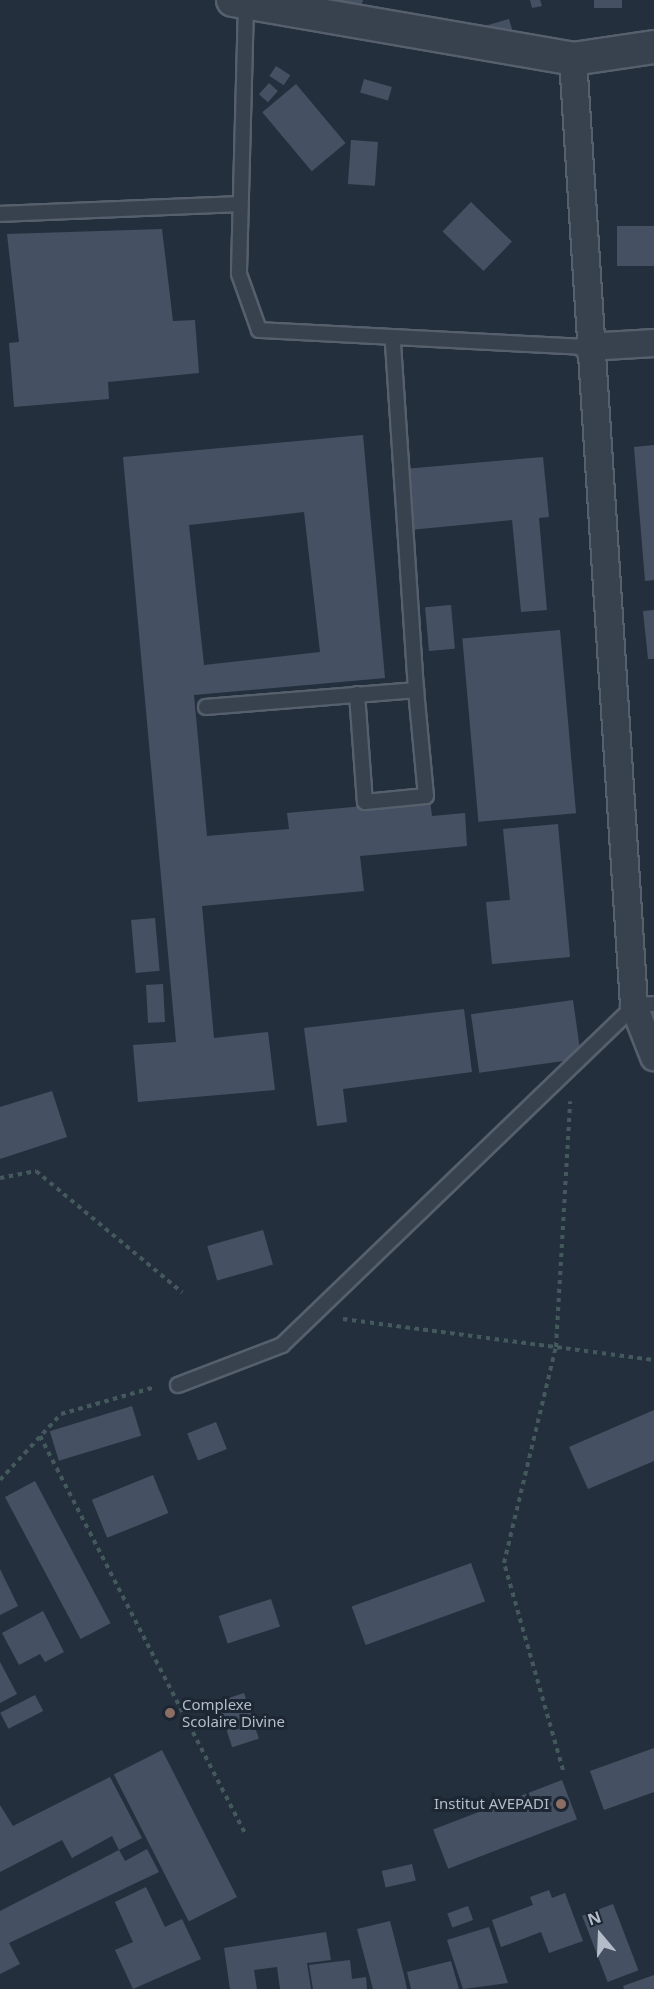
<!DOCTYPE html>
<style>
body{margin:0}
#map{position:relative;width:654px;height:1989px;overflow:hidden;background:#242f3e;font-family:"Noto Sans",sans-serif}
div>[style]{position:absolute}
.building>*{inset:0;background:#455162;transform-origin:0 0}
.path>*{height:4px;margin-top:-2px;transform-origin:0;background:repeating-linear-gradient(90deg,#44595c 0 4.5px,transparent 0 9px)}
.roads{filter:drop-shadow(2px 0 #565f6c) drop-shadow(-2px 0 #565f6c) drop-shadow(0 2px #565f6c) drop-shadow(0 -2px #565f6c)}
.service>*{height:14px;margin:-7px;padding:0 7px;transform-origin:7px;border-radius:7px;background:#38414e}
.minor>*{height:26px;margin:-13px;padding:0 13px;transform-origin:13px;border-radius:13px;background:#38414e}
.tertiary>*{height:32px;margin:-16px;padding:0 16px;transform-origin:16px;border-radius:16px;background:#38414e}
.dots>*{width:16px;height:16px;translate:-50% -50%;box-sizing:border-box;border:3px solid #1d2633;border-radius:50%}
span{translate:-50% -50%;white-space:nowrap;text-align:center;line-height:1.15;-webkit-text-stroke:6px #1d2633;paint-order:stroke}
.poi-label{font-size:15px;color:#b4bcc9}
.left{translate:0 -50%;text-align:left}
.right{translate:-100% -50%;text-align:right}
.north{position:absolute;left:570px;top:1905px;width:60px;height:60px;-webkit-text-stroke:4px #1d2633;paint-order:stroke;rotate:341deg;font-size:16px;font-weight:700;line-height:24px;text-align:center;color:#b4bcc9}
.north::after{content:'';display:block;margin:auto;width:21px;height:27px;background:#b4bcc9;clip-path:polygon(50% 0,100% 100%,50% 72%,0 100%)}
</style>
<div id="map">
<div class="building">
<i style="clip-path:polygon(335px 0,363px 0,360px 10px)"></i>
<i style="clip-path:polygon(530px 0,540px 0,542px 6px,532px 8px)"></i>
<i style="left:594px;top:0;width:28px;height:8px"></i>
<i style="clip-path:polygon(509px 19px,515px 39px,481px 27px)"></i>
<i style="left:276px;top:66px;width:17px;height:12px;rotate:33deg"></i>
<i style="left:364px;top:79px;width:29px;height:14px;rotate:16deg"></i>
<i style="left:269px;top:83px;width:12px;height:15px;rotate:42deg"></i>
<i style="left:296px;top:84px;width:77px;height:44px;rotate:50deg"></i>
<i style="left:351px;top:140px;width:27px;height:44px;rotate:4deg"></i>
<i style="left:471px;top:202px;width:57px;height:41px;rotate:44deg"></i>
<i style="left:654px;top:226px;width:40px;height:37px;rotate:90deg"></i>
<i style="clip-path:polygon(162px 229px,173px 321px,195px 320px,199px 373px,108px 382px,109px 399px,14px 407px,9px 343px,19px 342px,7px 234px)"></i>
<i style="clip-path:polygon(evenodd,363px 435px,385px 678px,194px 695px,207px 836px,289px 829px,287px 813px,430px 800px,432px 816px,465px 813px,467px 846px,360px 856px,364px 891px,202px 906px,214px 1038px,268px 1032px,275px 1090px,138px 1102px,133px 1045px,176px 1042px,123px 457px,363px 435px,304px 512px,320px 652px,204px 665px,189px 525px,304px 512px)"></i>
<i style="clip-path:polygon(654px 445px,654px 580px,645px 581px,634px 447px)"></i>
<i style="clip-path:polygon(543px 457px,549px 517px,539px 518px,547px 610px,521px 612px,512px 520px,410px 530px,404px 469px)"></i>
<i style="left:451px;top:605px;width:44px;height:26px;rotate:85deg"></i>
<i style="clip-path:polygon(654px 610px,654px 659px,648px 659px,643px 611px)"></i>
<i style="left:560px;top:630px;width:184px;height:98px;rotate:85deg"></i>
<i style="clip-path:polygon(558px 824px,570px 957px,492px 964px,486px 902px,510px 900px,503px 829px)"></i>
<i style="left:155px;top:918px;width:53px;height:24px;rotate:85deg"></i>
<i style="left:163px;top:984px;width:38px;height:17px;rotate:87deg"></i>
<i style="left:573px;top:1000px;width:59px;height:103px;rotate:82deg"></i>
<i style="clip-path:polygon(464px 1009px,472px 1072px,343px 1089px,347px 1122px,317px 1126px,304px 1028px)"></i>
<i style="clip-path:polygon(52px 1091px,67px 1137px,0 1159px,0 1107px)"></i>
<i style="left:263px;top:1230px;width:36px;height:58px;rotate:74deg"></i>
<i style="left:132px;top:1406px;width:31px;height:86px;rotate:73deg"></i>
<i style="clip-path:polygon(654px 1410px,654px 1461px,588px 1489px,569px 1447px)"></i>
<i style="left:216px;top:1422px;width:29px;height:31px;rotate:68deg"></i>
<i style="left:153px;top:1475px;width:41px;height:66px;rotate:68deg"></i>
<i style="left:35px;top:1481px;width:161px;height:34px;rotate:62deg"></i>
<i style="left:471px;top:1563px;width:41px;height:127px;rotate:70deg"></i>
<i style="clip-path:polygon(0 1569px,18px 1606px,0 1615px)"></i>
<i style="left:271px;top:1599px;width:29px;height:55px;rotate:72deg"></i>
<i style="clip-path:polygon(43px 1611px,64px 1652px,45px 1662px,40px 1654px,19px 1665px,2px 1633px)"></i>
<i style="clip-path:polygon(0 1662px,17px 1694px,0 1703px)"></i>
<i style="left:244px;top:1693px;width:48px;height:28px;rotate:72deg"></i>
<i style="left:35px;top:1695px;width:18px;height:39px;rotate:63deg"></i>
<i style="clip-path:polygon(654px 1748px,654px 1792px,604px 1810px,590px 1771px)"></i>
<i style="left:162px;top:1750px;width:165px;height:54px;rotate:63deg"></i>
<i style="clip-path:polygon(110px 1777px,142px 1838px,119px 1850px,112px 1836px,72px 1858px,62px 1840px,0 1872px,0 1805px,13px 1826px)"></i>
<i style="left:562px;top:1780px;width:42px;height:138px;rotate:69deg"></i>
<i style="clip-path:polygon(147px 1849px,159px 1872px,9px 1943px,20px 1964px,0 1974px,0 1911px,119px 1850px,125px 1861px)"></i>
<i style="left:412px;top:1864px;width:17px;height:31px;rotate:77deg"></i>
<i style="clip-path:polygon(146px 1887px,165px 1927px,182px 1919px,201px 1959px,133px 1989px,115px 1950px,133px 1942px,115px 1902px)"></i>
<i style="clip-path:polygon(549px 1890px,552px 1898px,565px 1893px,583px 1941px,549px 1953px,541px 1932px,501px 1947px,492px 1920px,533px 1905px,530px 1897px)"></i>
<i style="left:613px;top:1904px;width:71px;height:33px;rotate:69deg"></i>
<i style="left:468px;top:1906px;width:15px;height:22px;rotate:70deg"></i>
<i style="clip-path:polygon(390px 1921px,404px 1975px,407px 1989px,373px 1989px,357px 1929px)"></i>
<i style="clip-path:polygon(489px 1927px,508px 1983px,463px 1989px,447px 1940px)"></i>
<i style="clip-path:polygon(326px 1932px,331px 1960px,307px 1963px,311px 1989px,280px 1989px,277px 1967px,254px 1970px,257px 1989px,230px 1989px,224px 1948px)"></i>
<i style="clip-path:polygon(350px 1960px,352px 1979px,366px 1977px,367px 1989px,313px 1989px,309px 1965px)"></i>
<i style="clip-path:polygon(451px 1961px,459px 1989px,411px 1989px,407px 1972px)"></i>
<i style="clip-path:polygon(654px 1975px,654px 1989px,624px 1989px,623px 1986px)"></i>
</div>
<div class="path">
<i style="left:0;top:1178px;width:37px;rotate:-11deg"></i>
<i style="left:36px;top:1171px;width:190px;rotate:39.7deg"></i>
<i style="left:343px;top:1319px;width:314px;rotate:7.5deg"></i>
<i style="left:40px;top:1436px;width:447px;rotate:62.7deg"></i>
<i style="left:0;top:1480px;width:90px;rotate:-47.3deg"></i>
<i style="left:61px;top:1414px;width:98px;rotate:-16deg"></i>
<i style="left:563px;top:1770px;width:215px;rotate:-105.9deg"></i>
<i style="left:504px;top:1563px;width:222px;rotate:-76.5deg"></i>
<i style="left:556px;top:1347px;width:246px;rotate:-86.7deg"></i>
</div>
<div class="roads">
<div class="service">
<i style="left:246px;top:4px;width:270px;rotate:91.5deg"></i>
<i style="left:239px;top:274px;width:59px;rotate:70.3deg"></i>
<i style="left:259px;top:330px;width:329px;rotate:3deg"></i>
<i style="left:0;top:214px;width:240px;rotate:-2.4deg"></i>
<i style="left:357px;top:694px;width:108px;rotate:85.8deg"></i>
<i style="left:365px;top:802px;width:61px;rotate:-5.6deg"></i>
<i style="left:426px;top:796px;width:106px;rotate:-95.4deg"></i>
<i style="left:206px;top:707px;width:211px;rotate:-4.6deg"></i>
<i style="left:416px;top:690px;width:351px;rotate:-93.8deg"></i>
<i style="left:178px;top:1385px;width:111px;rotate:-21deg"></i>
<i style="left:282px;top:1345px;width:489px;rotate:-43.9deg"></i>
<i style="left:634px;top:1006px;width:20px;rotate:-6deg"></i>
</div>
<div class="minor">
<i style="left:573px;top:59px;width:949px;rotate:86.31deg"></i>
<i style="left:634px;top:1006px;width:55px;rotate:68.6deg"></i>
<i style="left:588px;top:347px;width:66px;rotate:-3.5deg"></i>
</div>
<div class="tertiary">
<i style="left:233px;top:0;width:345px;rotate:9.8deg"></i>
<i style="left:573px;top:59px;width:82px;rotate:-8.4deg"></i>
</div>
</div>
<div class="dots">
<i style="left:170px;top:1713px;background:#8d6e63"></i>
<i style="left:561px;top:1804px;background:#8d6e63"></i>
</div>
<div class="poi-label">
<span class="left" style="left:182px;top:1713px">Complexe<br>Scolaire Divine</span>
<span class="right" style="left:549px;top:1804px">Institut AVEPADI</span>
</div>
<div class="north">N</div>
</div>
